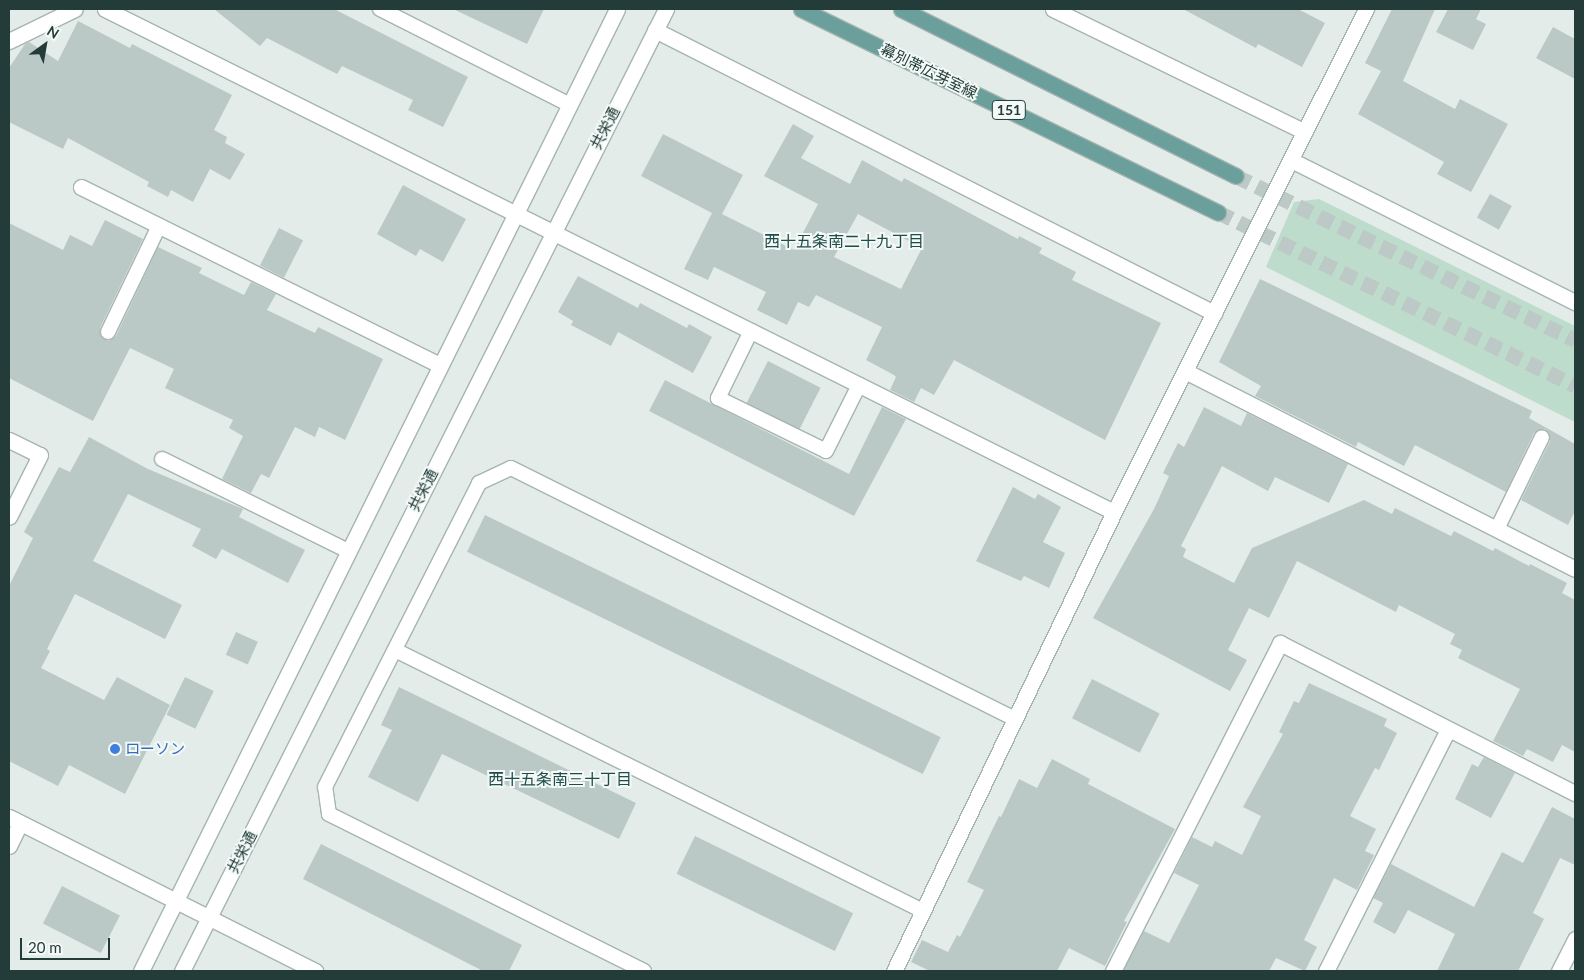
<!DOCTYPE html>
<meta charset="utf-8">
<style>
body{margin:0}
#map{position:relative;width:1584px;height:980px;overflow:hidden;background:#e3ece9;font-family:Lato,"Noto Sans JP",sans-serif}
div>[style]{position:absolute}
.green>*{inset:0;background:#bddccb}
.building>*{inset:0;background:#bbc9c6;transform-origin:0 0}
.primary-tunnel>*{height:15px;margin-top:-7.5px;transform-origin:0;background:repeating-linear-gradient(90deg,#bdc9c6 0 15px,transparent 0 23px)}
.roads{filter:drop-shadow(1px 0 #a6b4b1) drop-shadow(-1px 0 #a6b4b1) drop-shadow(0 1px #a6b4b1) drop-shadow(0 -1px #a6b4b1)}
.lane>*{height:14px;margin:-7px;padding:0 7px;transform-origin:7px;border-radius:7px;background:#fff}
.street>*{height:15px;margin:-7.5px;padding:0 7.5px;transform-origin:7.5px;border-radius:7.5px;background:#fff}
.secondary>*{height:15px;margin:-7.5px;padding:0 7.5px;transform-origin:7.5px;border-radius:7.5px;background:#fff}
.primary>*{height:15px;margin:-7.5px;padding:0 7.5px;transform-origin:7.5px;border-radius:7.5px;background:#6a9f9b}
.dots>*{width:14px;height:14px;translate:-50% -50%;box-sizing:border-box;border:2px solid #f3f9f7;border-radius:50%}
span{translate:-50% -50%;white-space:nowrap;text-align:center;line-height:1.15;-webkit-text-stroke:4px #f3f9f7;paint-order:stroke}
.shield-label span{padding:1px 4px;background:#f3f9f7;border:1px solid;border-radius:4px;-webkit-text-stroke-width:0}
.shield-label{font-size:14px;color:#233c3a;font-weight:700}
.street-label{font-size:15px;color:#233c3a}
.shop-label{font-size:15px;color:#366cbe}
.left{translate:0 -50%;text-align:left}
.neighbourhood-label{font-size:16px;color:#204d4a}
.frame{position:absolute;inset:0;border:10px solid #233c3a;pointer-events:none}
.north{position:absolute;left:20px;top:20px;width:50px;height:50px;-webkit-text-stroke:4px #f3f9f7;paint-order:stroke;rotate:32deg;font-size:14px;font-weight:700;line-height:20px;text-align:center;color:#233c3a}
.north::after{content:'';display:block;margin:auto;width:18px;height:22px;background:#233c3a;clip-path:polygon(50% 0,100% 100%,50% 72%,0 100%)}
.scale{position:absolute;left:20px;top:938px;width:90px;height:22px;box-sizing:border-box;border:2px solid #233c3a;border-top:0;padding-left:6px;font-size:15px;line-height:18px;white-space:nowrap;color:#233c3a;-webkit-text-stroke:4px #f3f9f7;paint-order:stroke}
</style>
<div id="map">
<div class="green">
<i style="clip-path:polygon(1319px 199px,1575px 326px,1575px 422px,1266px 267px,1294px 202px)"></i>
</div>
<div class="building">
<i style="clip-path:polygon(214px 9px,334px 9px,468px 77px,443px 127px,408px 110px,413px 100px,342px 66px,337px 74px,267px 38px,260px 46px)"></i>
<i style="clip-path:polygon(453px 9px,544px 9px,527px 44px)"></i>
<i style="clip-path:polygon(1183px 9px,1298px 9px,1325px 23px,1302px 67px,1258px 44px,1256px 48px)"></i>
<i style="clip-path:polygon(1392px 9px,1435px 9px,1403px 81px,1455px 109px,1460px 99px,1508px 124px,1471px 192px,1437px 174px,1444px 162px,1358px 114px,1381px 71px,1365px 63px)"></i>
<i style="clip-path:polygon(1448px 9px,1481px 9px,1476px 19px,1486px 24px,1473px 50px,1436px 32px)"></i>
<i style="clip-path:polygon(78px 21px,130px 48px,132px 44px,232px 95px,214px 130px,227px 137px,225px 143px,245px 154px,230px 180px,210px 169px,193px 202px,171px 190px,168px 197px,147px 186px,149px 182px,68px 138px,63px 149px,9px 122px,9px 68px,25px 44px,29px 42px,58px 61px)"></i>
<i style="clip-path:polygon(1553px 27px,1575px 39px,1575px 79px,1536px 58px)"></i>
<i style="clip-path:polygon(evenodd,793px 124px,814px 136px,801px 158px,850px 184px,862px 160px,902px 182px,904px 178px,1018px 239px,1019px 236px,1042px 248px,1039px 253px,1076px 272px,1072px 280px,1161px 323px,1105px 440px,954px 360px,934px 395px,921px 388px,914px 402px,890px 390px,896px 377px,894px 375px,866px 360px,882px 327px,816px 295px,809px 307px,798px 302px,787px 325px,757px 310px,766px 292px,714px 267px,708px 280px,684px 269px,712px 213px,641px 176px,663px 134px,743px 175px,722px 214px,794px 250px,818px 204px,764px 176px,793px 124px,858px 214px,922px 248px,901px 289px,834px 257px,858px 214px)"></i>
<i style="clip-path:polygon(403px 185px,466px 219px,443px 262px,420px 249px,416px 256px,377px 234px)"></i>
<i style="left:1490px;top:194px;width:25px;height:27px;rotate:29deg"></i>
<i style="clip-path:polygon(105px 220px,143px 239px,100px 328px,101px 337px,109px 341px,116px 336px,158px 247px,202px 268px,199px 273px,244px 295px,251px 282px,276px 294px,267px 310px,315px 333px,318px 327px,383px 359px,345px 440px,319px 427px,315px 437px,295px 427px,269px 478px,261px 474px,251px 493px,222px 479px,243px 436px,229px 428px,233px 420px,165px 388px,174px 369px,130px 348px,93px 421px,9px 378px,9px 223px,63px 250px,70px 235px,92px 246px)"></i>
<i style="left:279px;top:228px;width:27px;height:42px;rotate:27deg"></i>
<i style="clip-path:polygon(578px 276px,638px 308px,640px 303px,687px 328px,689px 324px,712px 337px,693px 373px,618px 332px,611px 346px,571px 325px,573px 321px,558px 312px)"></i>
<i style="clip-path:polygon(1260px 279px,1532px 411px,1529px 418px,1575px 444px,1575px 511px,1568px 525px,1521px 500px,1550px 441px,1549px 433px,1545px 429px,1534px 433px,1506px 492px,1415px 445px,1404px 466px,1358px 442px,1356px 447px,1255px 396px,1261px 386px,1219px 362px)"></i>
<i style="left:768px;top:361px;width:59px;height:47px;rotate:27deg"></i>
<i style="clip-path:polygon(665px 380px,849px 474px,882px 407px,906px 419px,854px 516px,649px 411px)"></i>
<i style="clip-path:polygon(1204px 407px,1241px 426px,1247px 413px,1348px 464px,1329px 503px,1275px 477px,1268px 491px,1222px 466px,1181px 546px,1186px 549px,1183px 557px,1234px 583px,1252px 548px,1364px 500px,1392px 514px,1395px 508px,1451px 536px,1454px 531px,1493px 551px,1495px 548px,1529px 566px,1530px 564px,1567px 583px,1562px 593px,1575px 600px,1575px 752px,1562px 745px,1553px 762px,1527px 749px,1523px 756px,1493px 741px,1520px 689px,1458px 658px,1462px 650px,1450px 644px,1455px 634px,1399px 605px,1396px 612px,1297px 561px,1269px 618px,1249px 608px,1228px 650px,1247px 660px,1230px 691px,1093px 618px,1154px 509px,1169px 476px,1163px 473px,1178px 443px,1184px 447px)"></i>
<i style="clip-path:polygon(89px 437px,148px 469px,243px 509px,239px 517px,305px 550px,288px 583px,222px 549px,216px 559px,192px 546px,201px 529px,128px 494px,93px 561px,182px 605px,165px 639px,75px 594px,47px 649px,50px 651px,41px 668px,104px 700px,117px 677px,170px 705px,125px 794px,69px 765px,58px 786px,9px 761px,9px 586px,33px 538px,24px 532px,59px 467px,70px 472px)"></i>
<i style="clip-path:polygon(1013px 487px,1035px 499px,1038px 494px,1061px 507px,1043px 542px,1065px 553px,1049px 588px,1024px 576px,1021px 581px,976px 561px)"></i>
<i style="left:485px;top:515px;width:507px;height:41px;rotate:26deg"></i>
<i style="left:236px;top:632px;width:24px;height:25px;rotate:24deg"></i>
<i style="left:185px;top:677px;width:32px;height:42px;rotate:26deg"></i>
<i style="left:1092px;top:679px;width:76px;height:44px;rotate:27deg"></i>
<i style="clip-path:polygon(1309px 683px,1387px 719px,1384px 726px,1397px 733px,1379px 770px,1375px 768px,1350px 816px,1376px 829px,1365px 851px,1374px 855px,1357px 890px,1334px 878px,1304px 940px,1317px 947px,1305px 971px,1276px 958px,1269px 971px,1123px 971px,1144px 931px,1169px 943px,1199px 885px,1174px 873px,1192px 837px,1212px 847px,1215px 841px,1242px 855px,1261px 816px,1243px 807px,1283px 734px,1279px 732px,1294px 701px,1299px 703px)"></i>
<i style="clip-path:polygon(399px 687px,636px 803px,619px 839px,442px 754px,418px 802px,368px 777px,392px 730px,381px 725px)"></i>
<i style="clip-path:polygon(1484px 757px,1515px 773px,1491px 818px,1455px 799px,1472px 764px,1478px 767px)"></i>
<i style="clip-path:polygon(1052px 759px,1090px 779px,1088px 784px,1175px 829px,1124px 921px,1127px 922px,1105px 966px,1069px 948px,1057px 971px,930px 971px,911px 962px,922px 940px,948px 952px,957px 935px,960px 937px,984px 890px,967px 882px,999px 816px,1001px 817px,1019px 779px,1037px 788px)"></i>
<i style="clip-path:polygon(1552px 807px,1575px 819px,1575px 865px,1560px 858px,1533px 913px,1544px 919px,1518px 971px,1437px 971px,1455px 934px,1408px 910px,1395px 934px,1373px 922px,1383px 903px,1373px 898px,1391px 864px,1474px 907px,1502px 852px,1523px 863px)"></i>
<i style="left:695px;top:836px;width:176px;height:42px;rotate:26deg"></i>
<i style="clip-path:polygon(321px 844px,522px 945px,509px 971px,483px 971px,303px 879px)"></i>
<i style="left:62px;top:886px;width:65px;height:42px;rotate:27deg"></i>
</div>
<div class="primary-tunnel">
<i style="left:1236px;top:176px;width:377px;rotate:25.8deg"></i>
<i style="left:1218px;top:212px;width:397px;rotate:25.9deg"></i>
</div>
<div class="roads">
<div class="lane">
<i style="left:380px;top:9px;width:211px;rotate:26.8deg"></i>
<i style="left:751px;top:331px;width:75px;rotate:116.2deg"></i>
<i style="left:718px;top:398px;width:120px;rotate:26.1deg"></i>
<i style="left:826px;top:451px;width:74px;rotate:-63.4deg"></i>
<i style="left:108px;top:332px;width:118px;rotate:-64.3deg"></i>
<i style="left:162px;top:459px;width:208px;rotate:26.3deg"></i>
<i style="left:1497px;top:529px;width:102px;rotate:-63.9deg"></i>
<i style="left:395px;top:650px;width:589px;rotate:26.3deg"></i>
<i style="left:644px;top:971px;width:352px;rotate:-153.5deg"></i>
<i style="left:329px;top:814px;width:27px;rotate:-98deg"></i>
<i style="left:325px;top:787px;width:341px;rotate:-63.1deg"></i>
<i style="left:479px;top:483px;width:35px;rotate:-25deg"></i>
<i style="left:511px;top:468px;width:563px;rotate:26.47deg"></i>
</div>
<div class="street">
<i style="left:105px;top:9px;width:1127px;rotate:26.5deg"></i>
<i style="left:1053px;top:9px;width:280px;rotate:26deg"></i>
<i style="left:655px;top:30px;width:627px;rotate:26.85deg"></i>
<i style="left:9px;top:41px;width:73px;rotate:-25.9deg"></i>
<i style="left:1291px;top:160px;width:318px;rotate:26.6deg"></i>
<i style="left:81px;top:187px;width:401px;rotate:26.4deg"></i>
<i style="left:1185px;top:371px;width:437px;rotate:26.9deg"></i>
<i style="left:9px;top:440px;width:34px;rotate:26deg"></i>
<i style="left:40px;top:455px;width:69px;rotate:116.6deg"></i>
<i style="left:9px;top:817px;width:343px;rotate:26.7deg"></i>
<i style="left:9px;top:846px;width:25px;rotate:-64deg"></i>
<i style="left:894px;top:971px;width:509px;rotate:-64.39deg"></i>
<i style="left:1114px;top:512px;width:563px;rotate:-63.39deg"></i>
<i style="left:1113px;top:971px;width:368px;rotate:-63deg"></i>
<i style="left:1280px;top:643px;width:331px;rotate:27deg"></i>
<i style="left:1326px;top:971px;width:270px;rotate:-63.2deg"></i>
<i style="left:1559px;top:971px;width:36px;rotate:-63deg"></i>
</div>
<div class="secondary">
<i style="left:141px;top:971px;width:1073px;rotate:-63.67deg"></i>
<i style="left:182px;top:971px;width:1077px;rotate:-63.29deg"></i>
</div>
<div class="primary">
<i style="left:801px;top:9px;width:464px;rotate:26deg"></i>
<i style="left:901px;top:9px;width:374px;rotate:26.5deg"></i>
</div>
</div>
<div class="dots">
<i style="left:115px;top:749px;background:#3f7fe0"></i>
</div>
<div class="shield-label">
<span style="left:1009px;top:110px">151</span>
</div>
<div class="street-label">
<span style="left:929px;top:71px;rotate:26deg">幕別帯広芽室線</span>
<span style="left:605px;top:128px;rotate:-63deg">共栄通</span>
<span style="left:423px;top:490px;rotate:-63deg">共栄通</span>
<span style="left:242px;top:852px;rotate:-63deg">共栄通</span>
</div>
<div class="shop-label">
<span class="left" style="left:125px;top:749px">ローソン</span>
</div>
<div class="neighbourhood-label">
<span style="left:844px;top:241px">西十五条南二十九丁目</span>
<span style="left:560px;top:779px">西十五条南三十丁目</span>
</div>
<div class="frame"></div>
<div class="north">N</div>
<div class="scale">20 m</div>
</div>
